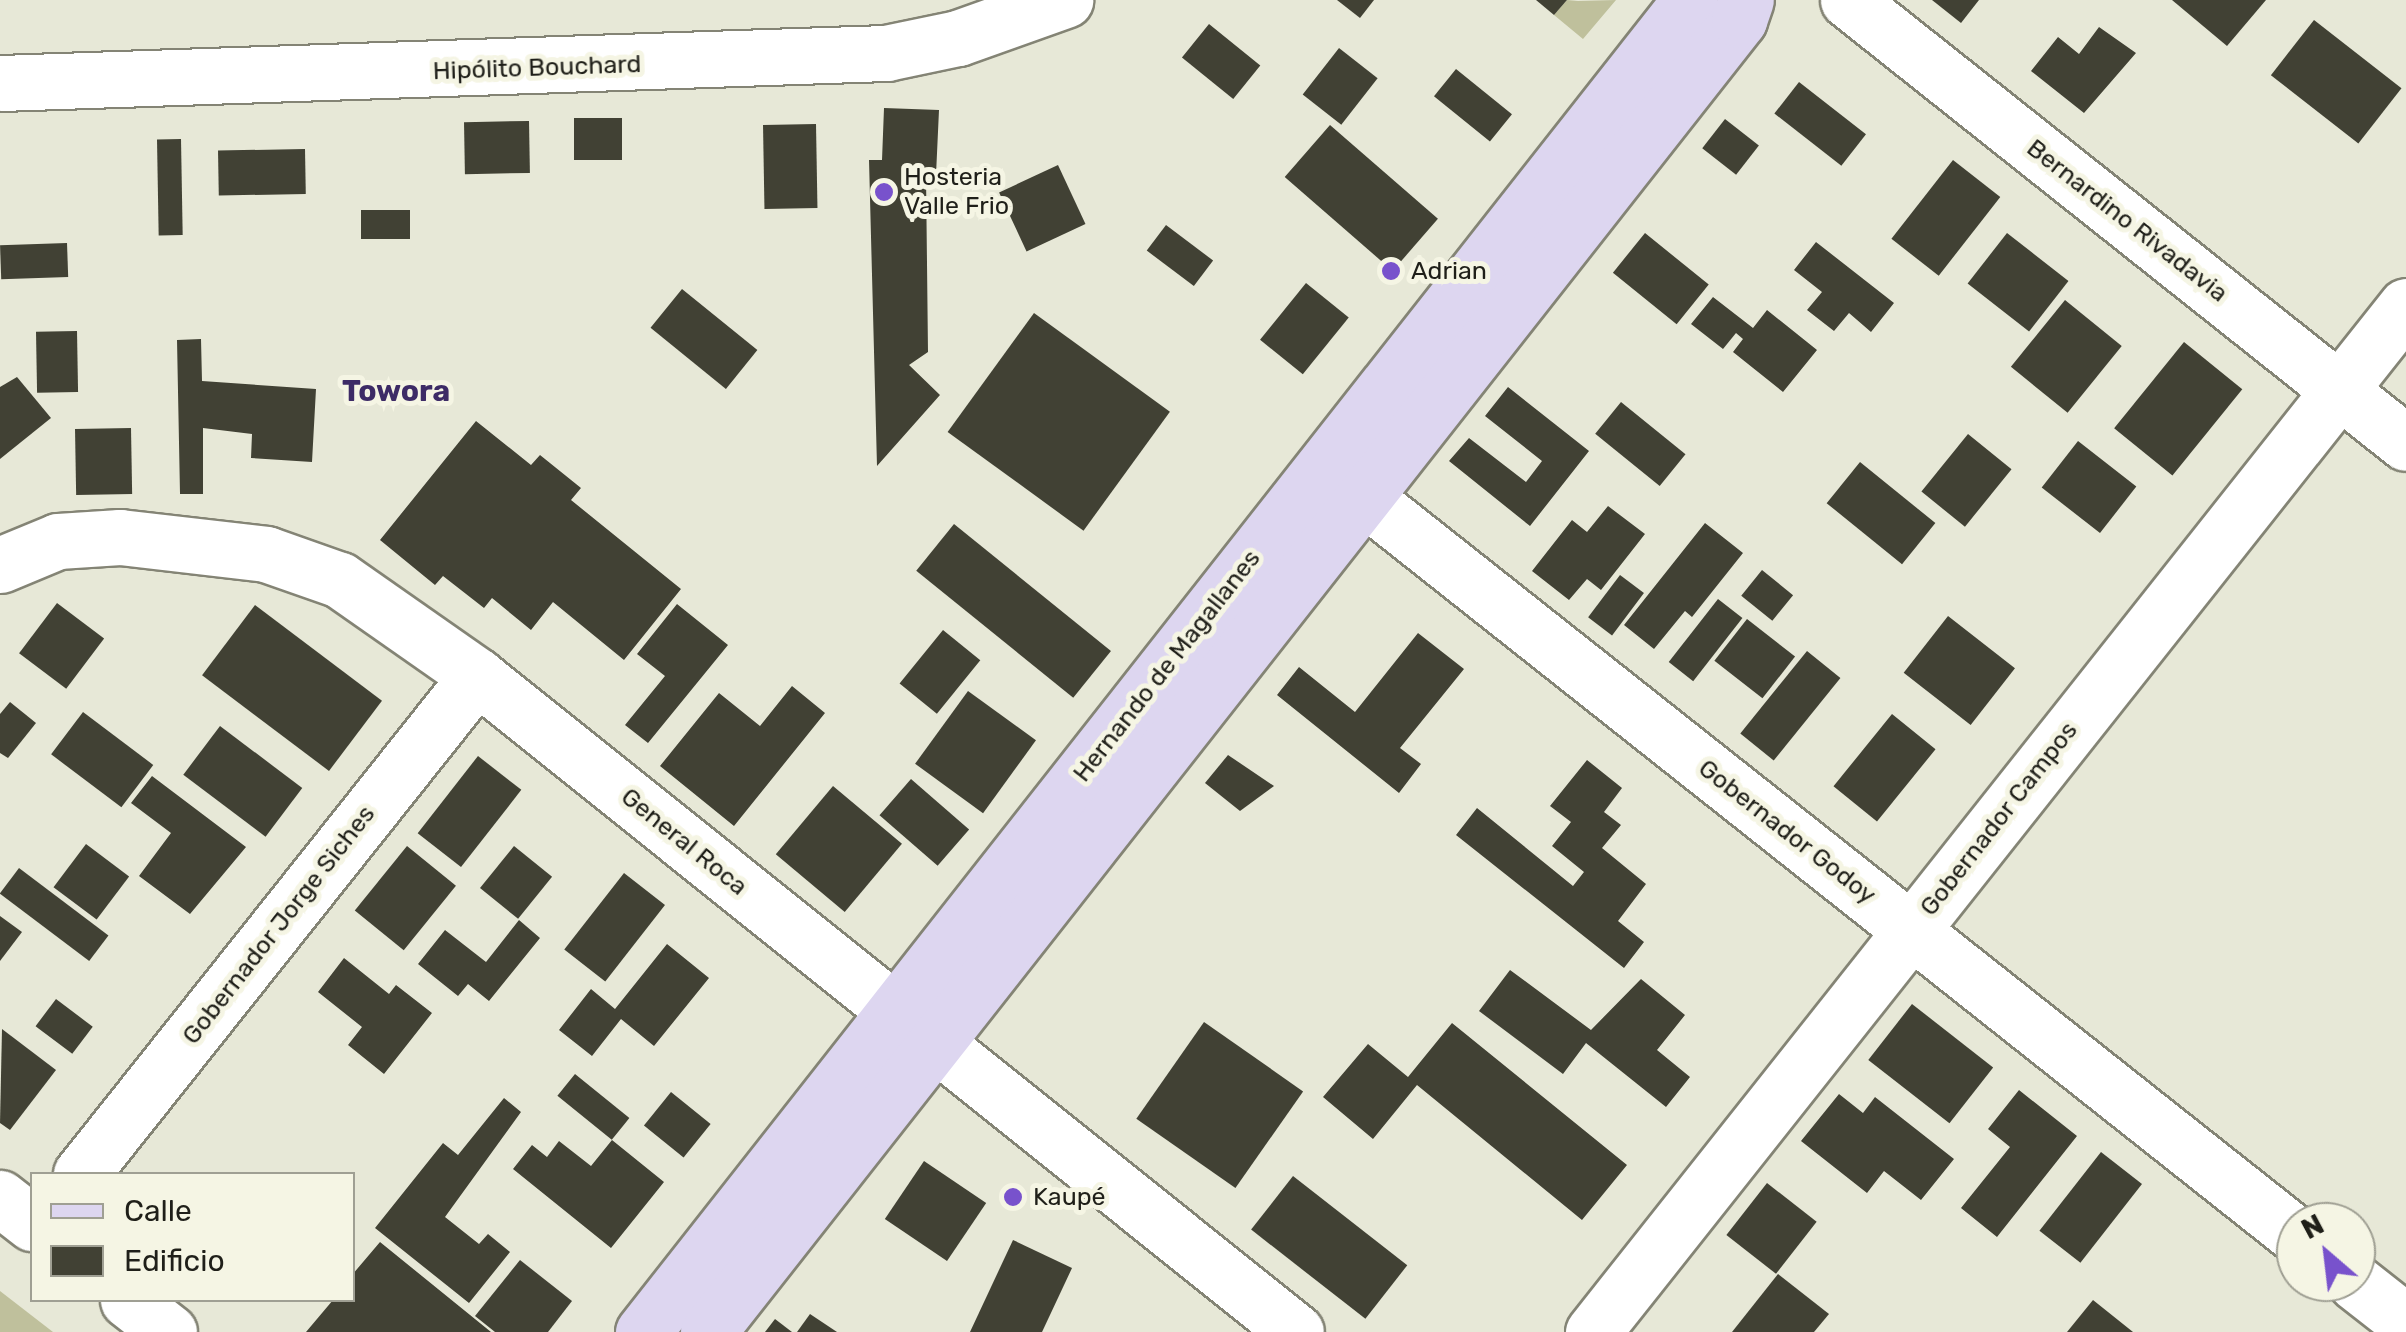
<!DOCTYPE html>
<meta charset="utf-8">
<style>
body{margin:0}
#map{position:relative;width:2406px;height:1332px;overflow:hidden;background:#e7e8d7;font-family:Rubik,sans-serif}
div>[style]{position:absolute}
.green>*{inset:0;background:#bfc09c}
.building>*{inset:0;background:#414134;transform-origin:0 0}
.roads{filter:drop-shadow(2px 0 #848475) drop-shadow(-2px 0 #848475) drop-shadow(0 2px #848475) drop-shadow(0 -2px #848475)}
.street>*{height:55px;margin:-27.5px;padding:0 27.5px;transform-origin:27.5px;border-radius:27.5px;background:#fff}
.secondary>*{height:55px;margin:-27.5px;padding:0 27.5px;transform-origin:27.5px;border-radius:27.5px;background:#ddd6f0}
.dots>*{width:28px;height:28px;translate:-50% -50%;box-sizing:border-box;border:5px solid #f5f5e4;border-radius:50%}
span{translate:-50% -50%;white-space:nowrap;text-align:center;line-height:1.15;-webkit-text-stroke:10px #f5f5e4;paint-order:stroke}
.street-label{font-size:25px;color:#1f1f19}
.poi-label{font-size:25px;color:#1f1f19}
.left{translate:0 -50%;text-align:left}
.quarter-label{font-size:30px;color:#3d2b66;font-weight:700}
.legend{position:absolute;left:30px;top:1172px;width:325px;height:130px;box-sizing:border-box;background:#f5f5e4;border:2px solid #9f9f93;margin:0;padding:12px 18px;list-style:none;font-size:30px;color:#1f1f19}
.legend li{display:flex;align-items:center;gap:20px;height:50px}
.legend b{width:50px;border:2px solid #9f9f93}
.north{position:absolute;left:2276px;top:1202px;width:100px;height:100px;box-sizing:border-box;background:#f5f5e4;border:2px solid #9f9f93;border-radius:50%;rotate:332deg;font-size:28px;font-weight:700;line-height:40px;text-align:center;color:#1f1f19}
.north::after{content:'';display:block;margin:auto;width:35px;height:45px;background:#7852cc;clip-path:polygon(50% 0,100% 100%,50% 72%,0 100%)}
</style>
<div id="map">
<div class="green">
<i style="clip-path:polygon(1567px 0,1578px 1px,1616px 0,1583px 39px,1554px 15px)"></i>
<i style="clip-path:polygon(0 1291px,53px 1332px,0 1332px)"></i>
</div>
<div class="building">
<i style="clip-path:polygon(1337px 0,1374px 0,1360px 18px)"></i>
<i style="clip-path:polygon(1536px 0,1567px 0,1554px 15px)"></i>
<i style="clip-path:polygon(1932px 0,1979px 0,1961px 23px)"></i>
<i style="clip-path:polygon(2172px 0,2266px 0,2227px 46px)"></i>
<i style="left:2314px;top:20px;width:111px;height:70px;rotate:38deg"></i>
<i style="left:1209px;top:24px;width:66px;height:43px;rotate:39deg"></i>
<i style="clip-path:polygon(2099px 27px,2136px 53px,2084px 113px,2031px 71px,2058px 37px,2079px 54px)"></i>
<i style="left:1339px;top:48px;width:49px;height:59px;rotate:38deg"></i>
<i style="left:1456px;top:69px;width:72px;height:35px;rotate:39deg"></i>
<i style="left:1799px;top:82px;width:85px;height:40px;rotate:38deg"></i>
<i style="clip-path:polygon(884px 108px,939px 110px,936px 175px,926px 174px,928px 352px,909px 365px,940px 395px,877px 466px,869px 160px,882px 160px)"></i>
<i style="left:574px;top:118px;width:48px;height:42px"></i>
<i style="left:1725px;top:119px;width:43px;height:37px;rotate:38deg"></i>
<i style="left:529px;top:121px;width:52px;height:65px;rotate:89deg"></i>
<i style="left:816px;top:124px;width:84px;height:53px;rotate:89deg"></i>
<i style="left:1330px;top:125px;width:143px;height:69px;rotate:41deg"></i>
<i style="left:181px;top:139px;width:96px;height:24px;rotate:89deg"></i>
<i style="left:305px;top:149px;width:45px;height:87px;rotate:89deg"></i>
<i style="left:1953px;top:160px;width:60px;height:100px;rotate:38deg"></i>
<i style="left:1058px;top:165px;width:65px;height:65px;rotate:65deg"></i>
<i style="left:361px;top:210px;width:49px;height:29px"></i>
<i style="left:1166px;top:225px;width:59px;height:32px;rotate:37deg"></i>
<i style="left:1645px;top:233px;width:82px;height:51px;rotate:39deg"></i>
<i style="left:2007px;top:233px;width:78px;height:64px;rotate:38deg"></i>
<i style="clip-path:polygon(1816px 242px,1894px 303px,1871px 332px,1849px 313px,1834px 331px,1807px 310px,1822px 292px,1794px 270px)"></i>
<i style="left:67px;top:243px;width:34px;height:67px;rotate:88deg"></i>
<i style="left:1306px;top:283px;width:55px;height:73px;rotate:39deg"></i>
<i style="left:682px;top:289px;width:97px;height:50px;rotate:39deg"></i>
<i style="clip-path:polygon(1713px 297px,1753px 328px,1767px 310px,1817px 350px,1783px 392px,1733px 352px,1743px 339px,1736px 333px,1723px 349px,1691px 324px)"></i>
<i style="left:2065px;top:300px;width:73px;height:86px;rotate:39deg"></i>
<i style="left:1034px;top:313px;width:168px;height:147px;rotate:36deg"></i>
<i style="left:77px;top:331px;width:61px;height:41px;rotate:89deg"></i>
<i style="clip-path:polygon(201px 339px,202px 381px,316px 389px,312px 462px,251px 458px,252px 434px,203px 428px,203px 494px,180px 494px,177px 340px)"></i>
<i style="left:2184px;top:342px;width:75px;height:111px;rotate:39deg"></i>
<i style="clip-path:polygon(17px 377px,51px 418px,0 459px,0 387px)"></i>
<i style="clip-path:polygon(1508px 387px,1589px 451px,1530px 526px,1449px 461px,1469px 438px,1526px 482px,1542px 461px,1485px 416px)"></i>
<i style="left:1621px;top:402px;width:83px;height:41px;rotate:39deg"></i>
<i style="clip-path:polygon(476px 421px,531px 465px,540px 455px,581px 488px,571px 500px,681px 589px,624px 660px,553px 602px,531px 630px,492px 598px,484px 608px,443px 576px,435px 585px,380px 540px)"></i>
<i style="left:131px;top:428px;width:66px;height:56px;rotate:89deg"></i>
<i style="left:1968px;top:434px;width:56px;height:74px;rotate:39deg"></i>
<i style="left:2078px;top:441px;width:74px;height:59px;rotate:38deg"></i>
<i style="left:1860px;top:462px;width:97px;height:53px;rotate:39deg"></i>
<i style="clip-path:polygon(1608px 506px,1645px 534px,1601px 590px,1587px 579px,1569px 600px,1532px 571px,1572px 520px,1587px 532px)"></i>
<i style="clip-path:polygon(1705px 523px,1743px 553px,1692px 617px,1685px 611px,1654px 649px,1624px 625px)"></i>
<i style="left:954px;top:524px;width:202px;height:60px;rotate:39deg"></i>
<i style="left:1762px;top:570px;width:40px;height:33px;rotate:39deg"></i>
<i style="left:1620px;top:575px;width:30px;height:53px;rotate:37deg"></i>
<i style="left:1718px;top:599px;width:31px;height:80px;rotate:38deg"></i>
<i style="left:57px;top:603px;width:59px;height:63px;rotate:37deg"></i>
<i style="clip-path:polygon(677px 604px,728px 645px,648px 743px,625px 725px,665px 676px,637px 654px)"></i>
<i style="left:255px;top:605px;width:159px;height:88px;rotate:37deg"></i>
<i style="left:1948px;top:616px;width:85px;height:72px;rotate:38deg"></i>
<i style="left:1747px;top:619px;width:61px;height:53px;rotate:38deg"></i>
<i style="left:943px;top:630px;width:48px;height:69px;rotate:39deg"></i>
<i style="clip-path:polygon(1418px 633px,1464px 669px,1400px 748px,1421px 764px,1399px 793px,1277px 695px,1299px 667px,1355px 712px)"></i>
<i style="left:1807px;top:651px;width:43px;height:106px;rotate:39deg"></i>
<i style="clip-path:polygon(792px 686px,825px 713px,734px 826px,660px 766px,719px 693px,760px 726px)"></i>
<i style="left:968px;top:691px;width:84px;height:90px;rotate:36deg"></i>
<i style="clip-path:polygon(10px 702px,36px 723px,8px 758px,0 753px,0 714px)"></i>
<i style="left:83px;top:712px;width:88px;height:53px;rotate:37deg"></i>
<i style="left:1892px;top:714px;width:56px;height:93px;rotate:39deg"></i>
<i style="left:220px;top:726px;width:103px;height:61px;rotate:37deg"></i>
<i style="clip-path:polygon(1228px 755px,1274px 786px,1240px 811px,1205px 783px)"></i>
<i style="left:478px;top:756px;width:55px;height:98px;rotate:38deg"></i>
<i style="clip-path:polygon(1587px 760px,1622px 788px,1604px 812px,1621px 825px,1602px 848px,1646px 884px,1618px 921px,1644px 942px,1624px 968px,1456px 835px,1477px 808px,1573px 886px,1584px 872px,1552px 846px,1571px 822px,1550px 806px)"></i>
<i style="clip-path:polygon(152px 776px,246px 847px,190px 914px,139px 876px,171px 833px,131px 803px)"></i>
<i style="left:911px;top:779px;width:77px;height:48px;rotate:41deg"></i>
<i style="left:833px;top:786px;width:90px;height:89px;rotate:40deg"></i>
<i style="left:86px;top:844px;width:54px;height:54px;rotate:37deg"></i>
<i style="left:407px;top:846px;width:63px;height:83px;rotate:39deg"></i>
<i style="left:514px;top:846px;width:49px;height:54px;rotate:39deg"></i>
<i style="left:19px;top:868px;width:112px;height:32px;rotate:37deg"></i>
<i style="left:624px;top:873px;width:52px;height:97px;rotate:38deg"></i>
<i style="clip-path:polygon(0 916px,22px 932px,0 961px)"></i>
<i style="clip-path:polygon(519px 920px,540px 938px,489px 1001px,468px 984px,458px 996px,418px 964px,445px 930px,486px 962px)"></i>
<i style="clip-path:polygon(667px 944px,709px 978px,654px 1046px,621px 1019px,592px 1056px,559px 1030px,591px 989px,615px 1009px)"></i>
<i style="clip-path:polygon(344px 958px,389px 994px,396px 985px,432px 1013px,384px 1074px,348px 1045px,362px 1027px,318px 992px)"></i>
<i style="clip-path:polygon(1510px 970px,1591px 1030px,1641px 979px,1685px 1015px,1657px 1050px,1690px 1077px,1666px 1107px,1586px 1043px,1563px 1074px,1479px 1011px)"></i>
<i style="left:56px;top:999px;width:46px;height:34px;rotate:37deg"></i>
<i style="left:1912px;top:1004px;width:103px;height:71px;rotate:38deg"></i>
<i style="left:1204px;top:1022px;width:121px;height:118px;rotate:35deg"></i>
<i style="clip-path:polygon(1452px 1023px,1627px 1165px,1582px 1220px,1417px 1085px,1373px 1139px,1323px 1097px,1368px 1044px,1408px 1077px)"></i>
<i style="clip-path:polygon(2px 1029px,56px 1070px,10px 1130px,0 1123px)"></i>
<i style="left:575px;top:1074px;width:70px;height:28px;rotate:39deg"></i>
<i style="clip-path:polygon(2019px 1090px,2077px 1136px,1997px 1237px,1961px 1208px,2010px 1147px,1988px 1129px)"></i>
<i style="left:671px;top:1092px;width:51px;height:43px;rotate:39deg"></i>
<i style="clip-path:polygon(1839px 1094px,1863px 1113px,1875px 1097px,1954px 1159px,1921px 1200px,1884px 1171px,1867px 1193px,1801px 1141px)"></i>
<i style="clip-path:polygon(504px 1098px,521px 1112px,445px 1217px,479px 1244px,488px 1234px,510px 1252px,469px 1303px,375px 1228px,443px 1143px,458px 1155px)"></i>
<i style="clip-path:polygon(612px 1140px,664px 1182px,611px 1248px,513px 1169px,532px 1145px,547px 1157px,559px 1141px,591px 1166px)"></i>
<i style="left:2101px;top:1152px;width:52px;height:100px;rotate:38deg"></i>
<i style="left:924px;top:1161px;width:75px;height:70px;rotate:34deg"></i>
<i style="left:1293px;top:1176px;width:145px;height:68px;rotate:38deg"></i>
<i style="left:1767px;top:1183px;width:63px;height:66px;rotate:38deg"></i>
<i style="clip-path:polygon(1013px 1240px,1072px 1268px,1042px 1332px,970px 1332px)"></i>
<i style="clip-path:polygon(380px 1242px,491px 1332px,306px 1332px,333px 1300px,352px 1300px,352px 1275px)"></i>
<i style="clip-path:polygon(520px 1260px,572px 1301px,548px 1332px,495px 1332px,475px 1316px)"></i>
<i style="clip-path:polygon(1778px 1274px,1829px 1314px,1814px 1332px,1732px 1332px)"></i>
<i style="clip-path:polygon(2093px 1300px,2133px 1332px,2067px 1332px)"></i>
<i style="clip-path:polygon(810px 1314px,837px 1332px,797px 1332px)"></i>
<i style="clip-path:polygon(775px 1319px,792px 1332px,765px 1332px)"></i>
</div>
<div class="roads">
<div class="street">
<i style="left:1848px;top:0;width:712px;rotate:38.45deg"></i>
<i style="left:0;top:83px;width:887px;rotate:-1.94deg"></i>
<i style="left:886px;top:53px;width:74px;rotate:-11.8deg"></i>
<i style="left:958px;top:38px;width:114px;rotate:-19.6deg"></i>
<i style="left:1327px;top:468px;width:1236px;rotate:38.36deg"></i>
<i style="left:0;top:565px;width:63px;rotate:-22.5deg"></i>
<i style="left:58px;top:541px;width:62px;rotate:-3.7deg"></i>
<i style="left:120px;top:537px;width:147px;rotate:6.6deg"></i>
<i style="left:266px;top:554px;width:78px;rotate:19.4deg"></i>
<i style="left:340px;top:580px;width:167px;rotate:35deg"></i>
<i style="left:477px;top:676px;width:1049px;rotate:38.69deg"></i>
<i style="left:81px;top:1174px;width:636px;rotate:-51.51deg"></i>
<i style="left:0;top:1198px;width:41px;rotate:38deg"></i>
<i style="left:2355px;top:1282px;width:65px;rotate:38.1deg"></i>
<i style="left:128px;top:1300px;width:52px;rotate:38deg"></i>
<i style="left:1593px;top:1332px;width:1309px;rotate:-51.61deg"></i>
</div>
<div class="secondary">
<i style="left:643px;top:1332px;width:1694px;rotate:-51.83deg"></i>
<i style="left:708px;top:1332px;width:1669px;rotate:-51.84deg"></i>
<i style="left:1739px;top:20px;width:21px;rotate:-71deg"></i>
</div>
</div>
<div class="dots">
<i style="left:884px;top:192px;background:#7852cc"></i>
<i style="left:1391px;top:271px;background:#7852cc"></i>
<i style="left:1013px;top:1197px;background:#7852cc"></i>
</div>
<div class="street-label">
<span style="left:537px;top:68px;rotate:-2deg">Hipólito Bouchard</span>
<span style="left:2127px;top:221px;rotate:38deg">Bernardino Rivadavia</span>
<span style="left:1167px;top:666px;rotate:-52deg">Hernando de Magallanes</span>
<span style="left:1999px;top:819px;rotate:-52deg">Gobernador Campos</span>
<span style="left:1787px;top:832px;rotate:38deg">Gobernador Godoy</span>
<span style="left:684px;top:842px;rotate:39deg">General Roca</span>
<span style="left:279px;top:925px;rotate:-52deg">Gobernador Jorge Siches</span>
</div>
<div class="poi-label">
<span class="left" style="left:904px;top:192px">Hosteria<br>Valle Frio</span>
<span class="left" style="left:1411px;top:271px">Adrian</span>
<span class="left" style="left:1033px;top:1197px">Kaupé</span>
</div>
<div class="quarter-label">
<span style="left:396px;top:391px">Towora</span>
</div>
<ul class="legend">
<li><b style="height:12px;background:#ddd6f0"></b>Calle</li>
<li><b style="height:28px;background:#414134"></b>Edificio</li>
</ul>
<div class="north">N</div>
</div>
